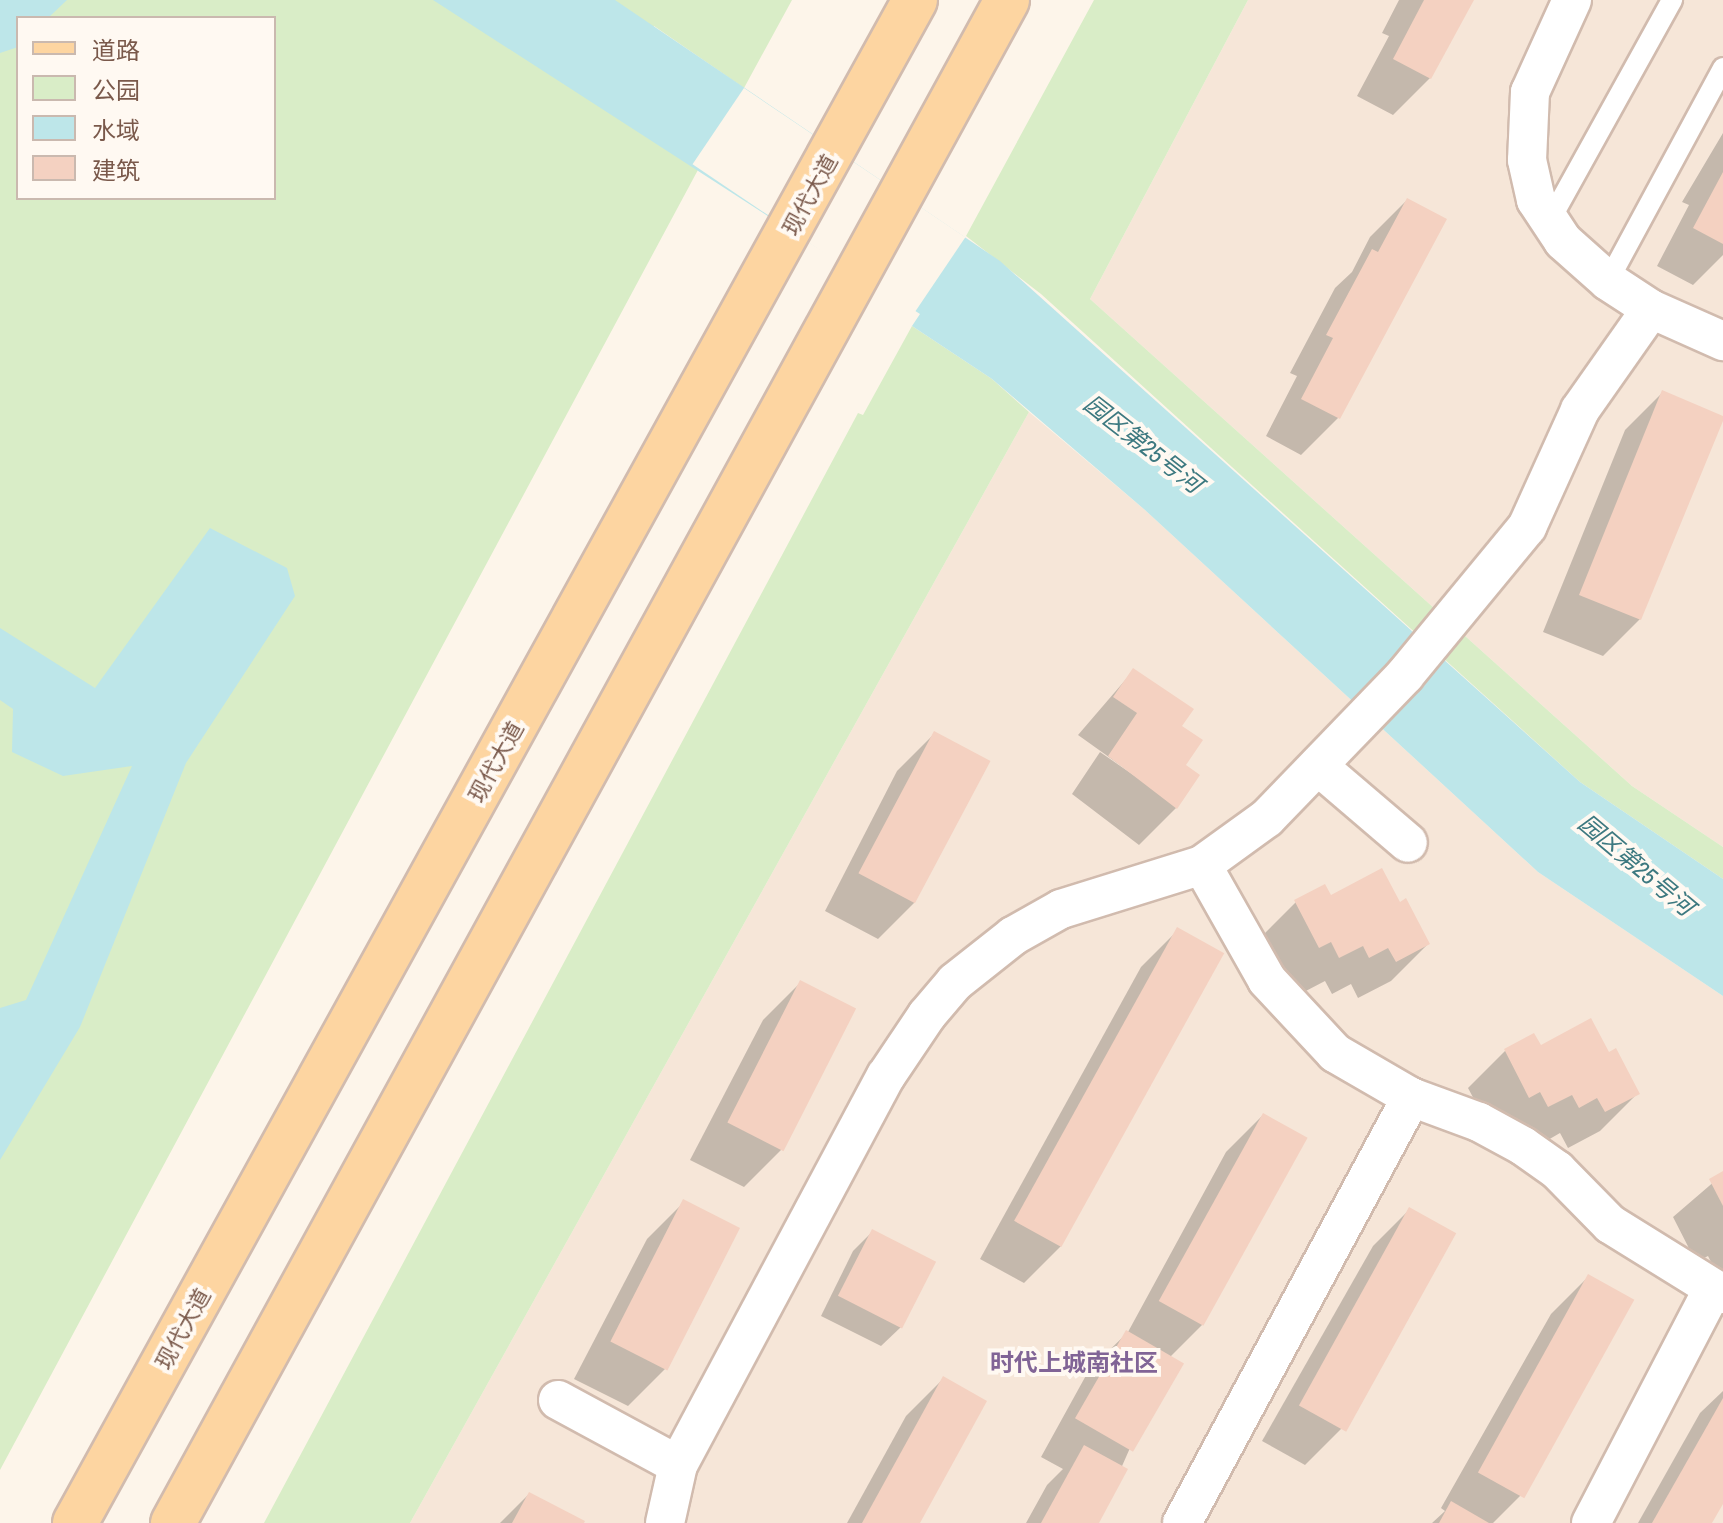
<!DOCTYPE html>
<meta charset="utf-8">
<style>
body{margin:0}
#map{position:relative;width:1723px;height:1523px;overflow:hidden;background:#fdf5ea;font-family:"Archivo Narrow","Noto Sans SC",sans-serif}
div>[style]{position:absolute}
.residential>*{inset:0;background:#f6e6d8}
.green>*{inset:0;background:#d9edc7}
.water>*{inset:0;background:#bde6e9}
.pier>*{inset:0;background:#fdf5ea;transform-origin:0 0}
.shadow>*{inset:0;background:#0003}
.building>*{inset:0;background:#f4d1c1;transform-origin:0 0}
.roads{filter:drop-shadow(2px 0 #d1bbae) drop-shadow(-2px 0 #d1bbae) drop-shadow(0 2px #d1bbae) drop-shadow(0 -2px #d1bbae)}
.lane>*{height:20px;margin:-10px;padding:0 10px;transform-origin:10px;border-radius:10px;background:#fff}
.street>*{height:38px;margin:-19px;padding:0 19px;transform-origin:19px;border-radius:19px;background:#fff}
.primary>*{height:44px;margin:-22px;padding:0 22px;transform-origin:22px;border-radius:22px;background:#fdd5a1}
span{translate:-50% -50%;white-space:nowrap;text-align:center;line-height:1.15;-webkit-text-stroke:8px #fff9f2;paint-order:stroke}
.street-label{font-size:22px;color:#7a594b}
.water-label{font-size:24px;color:#3d7980;font-style:italic}
.neighbourhood-label{font-size:24px;color:#816496;font-weight:700}
.legend{position:absolute;left:16px;top:16px;width:260px;height:184px;box-sizing:border-box;background:#fff9f2;border:2px solid #cab9af;margin:0;padding:10px 14px;list-style:none;font-size:24px;color:#7a594b}
.legend li{display:flex;align-items:center;gap:16px;height:40px}
.legend b{width:40px;border:2px solid #cab9af}
</style>
<div id="map">
<div class="residential">
<i style="clip-path:polygon(1248px 0,1723px 0,1723px 847px,1632px 786px,1090px 299px)"></i>
<i style="clip-path:polygon(1029px 412px,1145px 510px,1538px 872px,1723px 996px,1723px 1523px,410px 1523px)"></i>
</div>
<div class="green">
<i style="clip-path:polygon(evenodd,0 0,792px 0,744px 88px,654px 26px,608px 112px,699px 168px,0 1470px,0 0,18px 18px,274px 18px,274px 198px,18px 198px,18px 18px)"></i>
<i style="clip-path:polygon(1094px 0,1248px 0,1090px 299px,1632px 786px,1723px 847px,1723px 879px,1580px 782px,1041px 294px,966px 236px)"></i>
<i style="clip-path:polygon(912px 326px,992px 379px,1029px 412px,410px 1523px,264px 1523px,858px 413px,863px 415px)"></i>
</div>
<div class="water">
<i style="clip-path:polygon(0 0,67px 0,48px 18px,18px 18px,18px 47px,0 53px)"></i>
<i style="clip-path:polygon(433px 0,615px 0,1000px 261px,1580px 782px,1723px 879px,1723px 996px,1538px 872px,1145px 510px,992px 379px,912px 326px,920px 314px)"></i>
<i style="clip-path:polygon(210px 528px,287px 568px,295px 596px,186px 763px,80px 1027px,0 1160px,0 1008px,26px 1000px,132px 766px,63px 776px,12px 752px,13px 709px,0 700px,0 628px,95px 688px)"></i>
</div>
<div class="pier">
<i style="left:744px;top:88px;width:267px;height:92px;rotate:34deg"></i>
</div>
<div class="shadow">
<i style="clip-path:polygon(1399px 0,1472px 0,1430px 78px,1393px 115px,1357px 96px,1389px 36px,1382px 33px)"></i>
<i style="clip-path:polygon(1723px 133px,1723px 255px,1693px 285px,1657px 266px,1689px 205px,1682px 202px)"></i>
<i style="clip-path:polygon(1407px 200px,1444px 220px,1338px 418px,1301px 455px,1266px 436px,1297px 376px,1290px 373px,1335px 288px,1352px 272px,1370px 237px)"></i>
<i style="clip-path:polygon(1662px 393px,1640px 619px,1603px 656px,1543px 632px,1625px 430px)"></i>
<i style="clip-path:polygon(1133px 671px,1179px 726px,1183px 766px,1176px 808px,1139px 845px,1072px 794px,1100px 752px,1158px 792px,1078px 735px)"></i>
<i style="clip-path:polygon(934px 734px,915px 902px,878px 939px,825px 911px,897px 771px)"></i>
<i style="clip-path:polygon(1330px 898px,1399px 905px,1428px 944px,1391px 981px,1358px 998px,1351px 984px,1332px 994px,1325px 981px,1302px 993px,1294px 978px,1282px 984px,1259px 939px,1296px 902px)"></i>
<i style="clip-path:polygon(1178px 930px,1061px 1246px,1024px 1283px,980px 1259px,1141px 967px)"></i>
<i style="clip-path:polygon(800px 983px,781px 1150px,744px 1187px,690px 1160px,763px 1020px)"></i>
<i style="clip-path:polygon(1540px 1048px,1608px 1054px,1637px 1094px,1600px 1131px,1568px 1148px,1560px 1133px,1541px 1144px,1492px 1133px,1468px 1088px,1505px 1051px)"></i>
<i style="clip-path:polygon(1263px 1115px,1202px 1325px,1170px 1357px,1097px 1523px,1026px 1523px,1047px 1485px,1063px 1469px,1041px 1457px,1089px 1370px,1128px 1332px,1226px 1152px)"></i>
<i style="clip-path:polygon(1723px 1174px,1723px 1269px,1716px 1272px,1708px 1256px,1696px 1262px,1673px 1217px)"></i>
<i style="clip-path:polygon(684px 1202px,665px 1369px,628px 1406px,574px 1379px,647px 1239px)"></i>
<i style="clip-path:polygon(1410px 1209px,1342px 1428px,1305px 1465px,1262px 1441px,1373px 1246px)"></i>
<i style="clip-path:polygon(873px 1231px,901px 1327px,881px 1346px,821px 1316px,853px 1251px)"></i>
<i style="clip-path:polygon(1588px 1277px,1520px 1496px,1493px 1523px,1432px 1523px,1445px 1511px,1441px 1508px,1551px 1314px)"></i>
<i style="clip-path:polygon(943px 1379px,918px 1523px,847px 1523px,906px 1416px)"></i>
<i style="clip-path:polygon(1723px 1391px,1723px 1500px,1710px 1523px,1638px 1523px,1700px 1413px)"></i>
<i style="clip-path:polygon(529px 1494px,582px 1523px,500px 1523px)"></i>
</div>
<div class="building">
<i style="clip-path:polygon(1424px 0,1474px 0,1431px 79px,1393px 59px)"></i>
<i style="clip-path:polygon(1723px 172px,1723px 244px,1693px 228px)"></i>
<i style="clip-path:polygon(1407px 198px,1447px 219px,1340px 419px,1301px 399px,1333px 338px,1326px 335px,1372px 249px,1378px 252px)"></i>
<i style="clip-path:polygon(1662px 390px,1723px 416px,1723px 421px,1641px 620px,1579px 595px)"></i>
<i style="clip-path:polygon(1133px 668px,1194px 709px,1182px 726px,1203px 740px,1186px 765px,1200px 775px,1177px 809px,1108px 756px,1137px 713px,1113px 697px)"></i>
<i style="left:934px;top:731px;width:64px;height:161px;rotate:28deg"></i>
<i style="clip-path:polygon(1382px 868px,1400px 902px,1406px 898px,1430px 944px,1396px 962px,1388px 948px,1369px 958px,1363px 946px,1339px 958px,1331px 942px,1319px 948px,1294px 900px,1325px 884px,1331px 895px)"></i>
<i style="left:1177px;top:927px;width:54px;height:336px;rotate:29deg"></i>
<i style="left:800px;top:980px;width:63px;height:160px;rotate:27deg"></i>
<i style="clip-path:polygon(1591px 1018px,1609px 1052px,1616px 1048px,1640px 1094px,1605px 1112px,1597px 1098px,1579px 1108px,1572px 1095px,1548px 1107px,1540px 1092px,1529px 1098px,1504px 1049px,1534px 1033px,1541px 1045px)"></i>
<i style="left:1263px;top:1113px;width:51px;height:215px;rotate:29deg"></i>
<i style="clip-path:polygon(1723px 1171px,1723px 1206px,1709px 1179px)"></i>
<i style="left:683px;top:1199px;width:64px;height:160px;rotate:27deg"></i>
<i style="left:1409px;top:1207px;width:54px;height:227px;rotate:29deg"></i>
<i style="left:872px;top:1229px;width:72px;height:75px;rotate:27deg"></i>
<i style="left:1588px;top:1274px;width:53px;height:227px;rotate:29deg"></i>
<i style="left:1126px;top:1330px;width:67px;height:102px;rotate:30deg"></i>
<i style="clip-path:polygon(943px 1376px,987px 1401px,920px 1523px,862px 1523px)"></i>
<i style="clip-path:polygon(1723px 1398px,1723px 1504px,1712px 1523px,1652px 1523px)"></i>
<i style="clip-path:polygon(1084px 1445px,1128px 1469px,1099px 1523px,1041px 1523px)"></i>
<i style="clip-path:polygon(529px 1492px,585px 1521px,584px 1523px,512px 1523px)"></i>
<i style="clip-path:polygon(1451px 1501px,1489px 1523px,1439px 1523px)"></i>
</div>
<div class="roads">
<div class="lane">
<i style="left:1549px;top:222px;width:254px;rotate:-61deg"></i>
<i style="left:1608px;top:281px;width:242px;rotate:-61.6deg"></i>
</div>
<div class="street">
<i style="left:1572px;top:0;width:101px;rotate:114.5deg"></i>
<i style="left:1530px;top:92px;width:68px;rotate:92.5deg"></i>
<i style="left:1527px;top:160px;width:41px;rotate:77.3deg"></i>
<i style="left:1536px;top:200px;width:49px;rotate:56.6deg"></i>
<i style="left:1563px;top:241px;width:60px;rotate:41.6deg"></i>
<i style="left:1608px;top:281px;width:51px;rotate:33.1deg"></i>
<i style="left:1651px;top:309px;width:79px;rotate:24deg"></i>
<i style="left:1318px;top:766px;width:118px;rotate:40.5deg"></i>
<i style="left:1202px;top:865px;width:132px;rotate:60.5deg"></i>
<i style="left:1267px;top:980px;width:100px;rotate:47deg"></i>
<i style="left:1335px;top:1053px;width:88px;rotate:30.1deg"></i>
<i style="left:1411px;top:1097px;width:72px;rotate:20.2deg"></i>
<i style="left:1479px;top:1122px;width:50px;rotate:28.6deg"></i>
<i style="left:1523px;top:1146px;width:42px;rotate:35.2deg"></i>
<i style="left:1557px;top:1170px;width:76px;rotate:45.5deg"></i>
<i style="left:1610px;top:1224px;width:133px;rotate:31.8deg"></i>
<i style="left:558px;top:1400px;width:136px;rotate:28.4deg"></i>
<i style="left:665px;top:1523px;width:59px;rotate:-77.4deg"></i>
<i style="left:678px;top:1465px;width:441px;rotate:-61.9deg"></i>
<i style="left:886px;top:1076px;width:73px;rotate:-56.1deg"></i>
<i style="left:927px;top:1015px;width:43px;rotate:-49.7deg"></i>
<i style="left:955px;top:982px;width:74px;rotate:-38.4deg"></i>
<i style="left:1013px;top:936px;width:55px;rotate:-29.4deg"></i>
<i style="left:1061px;top:909px;width:148px;rotate:-17.3deg"></i>
<i style="left:1202px;top:865px;width:80px;rotate:-35.9deg"></i>
<i style="left:1267px;top:818px;width:199px;rotate:-46deg"></i>
<i style="left:1405px;top:675px;width:192px;rotate:-50.5deg"></i>
<i style="left:1527px;top:527px;width:128px;rotate:-65.6deg"></i>
<i style="left:1580px;top:410px;width:123px;rotate:-54.9deg"></i>
<i style="left:1182px;top:1523px;width:484px;rotate:-61.7deg"></i>
<i style="left:1591px;top:1523px;width:264px;rotate:-62.5deg"></i>
</div>
<div class="primary">
<i style="left:75px;top:1523px;width:1739px;rotate:-61.12deg"></i>
<i style="left:173px;top:1523px;width:1736px;rotate:-61.29deg"></i>
</div>
</div>
<div class="street-label">
<span style="left:810px;top:195px;rotate:-61deg">现代大道</span>
<span style="left:496px;top:762px;rotate:-61deg">现代大道</span>
<span style="left:183px;top:1329px;rotate:-61deg">现代大道</span>
</div>
<div class="water-label">
<span style="left:1143px;top:444px;rotate:38deg">园区第25号河</span>
<span style="left:1636px;top:865px;rotate:40deg">园区第25号河</span>
</div>
<div class="neighbourhood-label">
<span style="left:1074px;top:1363px">时代上城南社区</span>
</div>
<ul class="legend">
<li><b style="height:10px;background:#fdd5a1"></b>道路</li>
<li><b style="height:22px;background:#d9edc7"></b>公园</li>
<li><b style="height:22px;background:#bde6e9"></b>水域</li>
<li><b style="height:22px;background:#f4d1c1"></b>建筑</li>
</ul>
</div>
